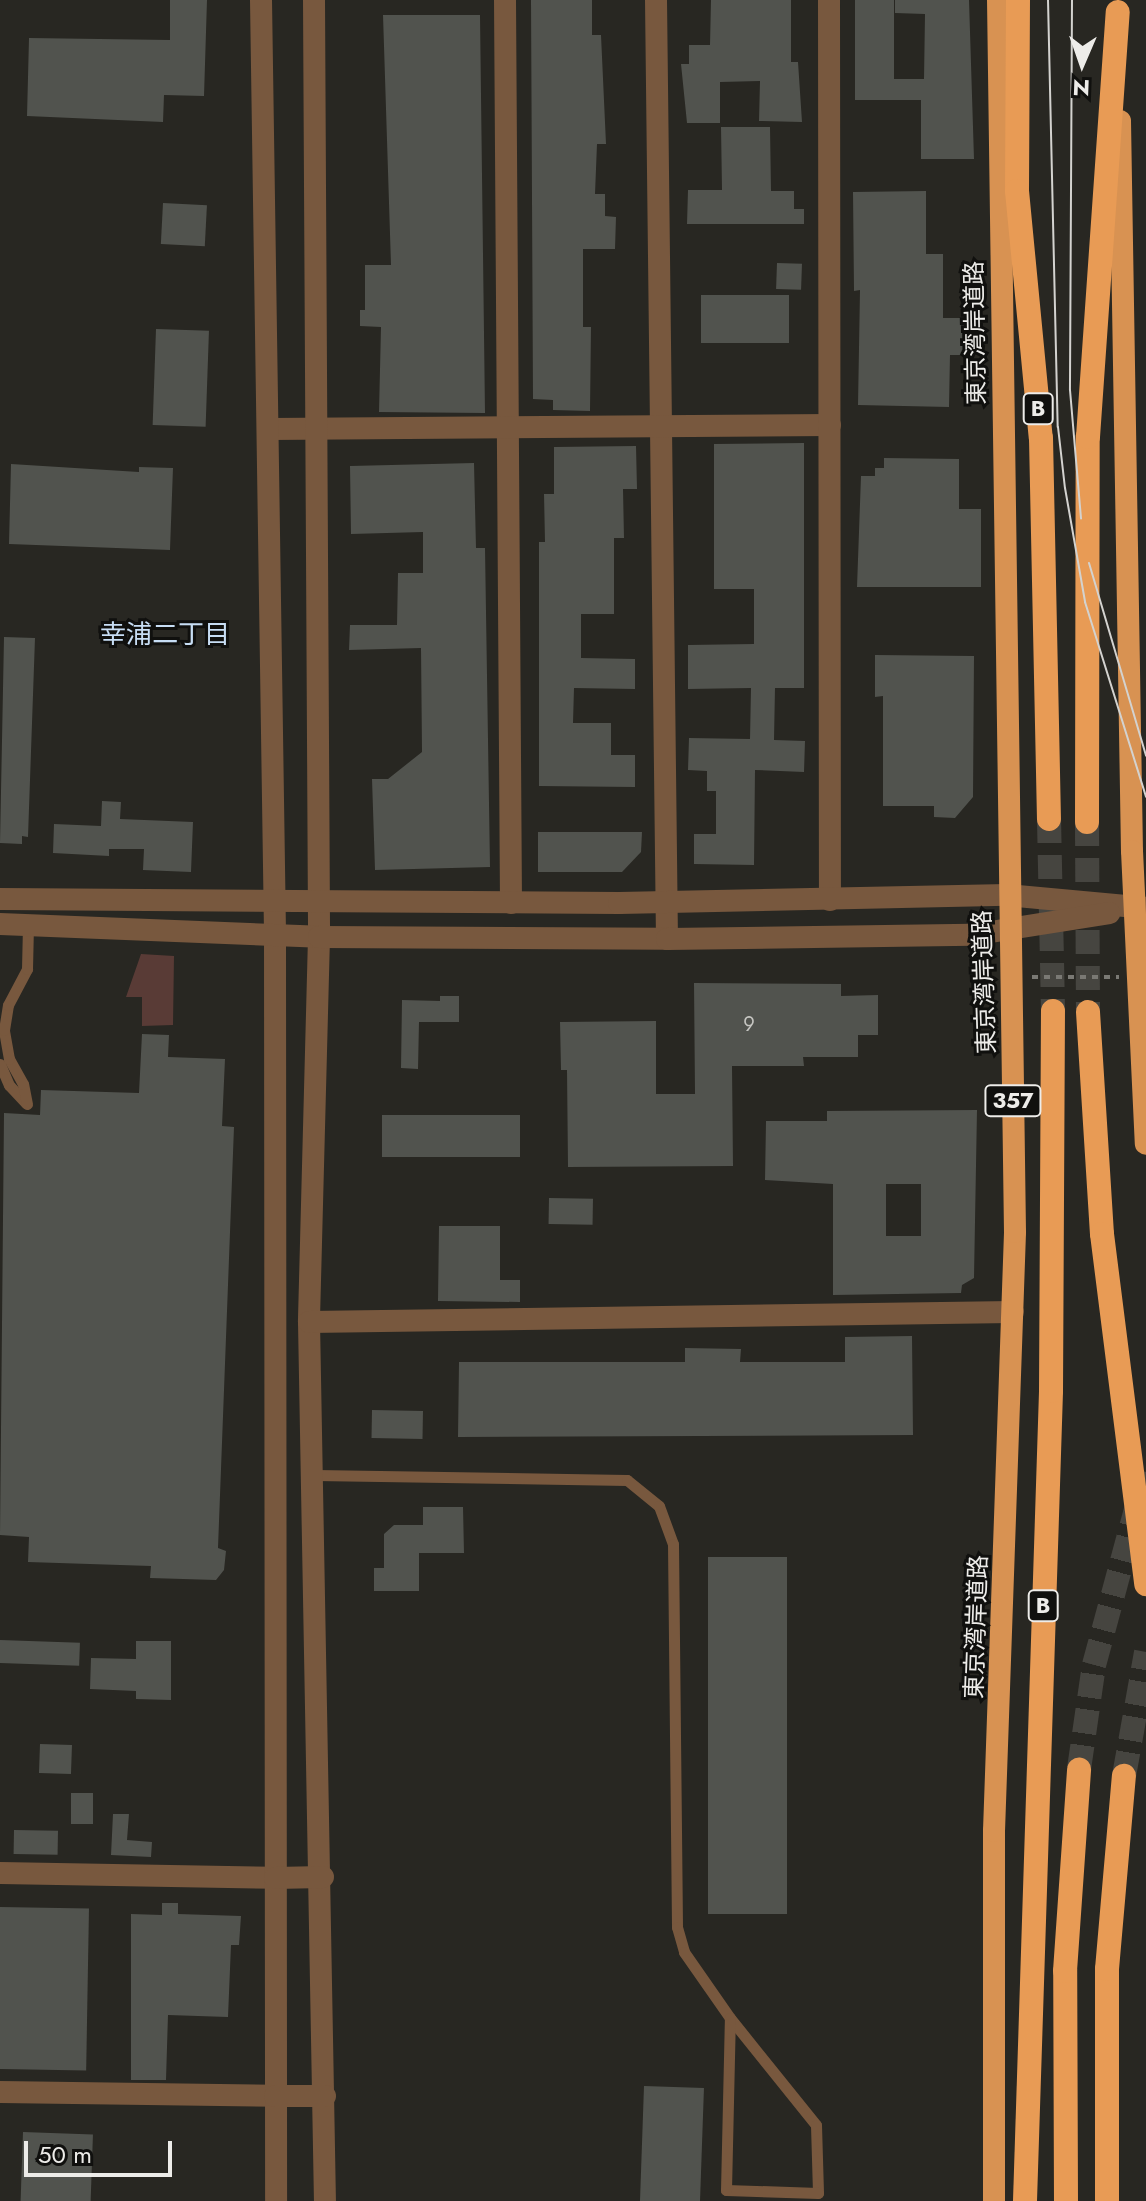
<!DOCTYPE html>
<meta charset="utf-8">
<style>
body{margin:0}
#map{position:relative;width:1146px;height:2201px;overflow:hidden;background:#282722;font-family:Jost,"Noto Sans JP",sans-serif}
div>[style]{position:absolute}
.green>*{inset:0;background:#593b36}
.building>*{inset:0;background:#51534e;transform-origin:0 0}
.motorway-tunnel>*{height:24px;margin-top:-12px;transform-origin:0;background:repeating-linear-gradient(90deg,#464540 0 24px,transparent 0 36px)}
.path>*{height:4px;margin-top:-2px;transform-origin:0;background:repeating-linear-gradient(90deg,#7a7974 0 6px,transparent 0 12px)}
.service>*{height:11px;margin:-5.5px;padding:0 5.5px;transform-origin:5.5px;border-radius:5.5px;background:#78583e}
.minor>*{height:22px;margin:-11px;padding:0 11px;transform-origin:11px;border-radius:11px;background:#78583e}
.tertiary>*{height:22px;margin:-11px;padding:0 11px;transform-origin:11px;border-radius:11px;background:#78583e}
.trunk>*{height:22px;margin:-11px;padding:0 11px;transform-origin:11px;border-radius:11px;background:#d89252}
.motorway>*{height:24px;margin:-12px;padding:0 12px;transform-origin:12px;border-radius:12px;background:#e89b55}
.tram>*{height:2px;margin:-1px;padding:0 1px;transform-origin:1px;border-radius:1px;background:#d3d2cf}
span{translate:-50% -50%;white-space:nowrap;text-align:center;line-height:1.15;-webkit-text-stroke:6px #10100e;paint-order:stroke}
.number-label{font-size:20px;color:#c6c6c2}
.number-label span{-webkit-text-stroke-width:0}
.shield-label span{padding:2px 6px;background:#10100e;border:2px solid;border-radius:6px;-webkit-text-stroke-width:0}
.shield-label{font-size:22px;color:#edece9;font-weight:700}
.street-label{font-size:24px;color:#edece9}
.neighbourhood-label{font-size:26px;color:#c7ddf4}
.north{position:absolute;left:1042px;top:24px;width:80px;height:80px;-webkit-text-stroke:6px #10100e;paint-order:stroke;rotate:182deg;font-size:22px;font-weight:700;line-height:32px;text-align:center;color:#edece9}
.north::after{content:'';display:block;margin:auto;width:28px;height:36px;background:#edece9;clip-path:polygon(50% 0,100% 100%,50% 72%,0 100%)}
.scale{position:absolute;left:24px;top:2141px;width:148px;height:36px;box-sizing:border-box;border:4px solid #edece9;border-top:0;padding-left:10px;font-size:24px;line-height:28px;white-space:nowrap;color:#edece9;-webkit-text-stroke:6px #10100e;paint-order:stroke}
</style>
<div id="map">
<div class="green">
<i style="clip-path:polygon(141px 954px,174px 956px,173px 1025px,142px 1026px,142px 997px,126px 997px)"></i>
</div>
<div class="building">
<i style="clip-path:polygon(170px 0,207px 0,204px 96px,164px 95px,163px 122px,27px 116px,29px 38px,170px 40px)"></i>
<i style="clip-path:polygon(531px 0,592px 0,592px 35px,601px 35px,606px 144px,597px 144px,595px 194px,605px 194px,605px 216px,616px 217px,615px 249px,583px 249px,583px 327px,591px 327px,590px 411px,553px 410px,553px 400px,533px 399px)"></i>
<i style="clip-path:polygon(711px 0,791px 0,791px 62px,798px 62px,802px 122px,759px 121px,760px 81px,720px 82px,720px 123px,687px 123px,681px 64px,689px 64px,689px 45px,710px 45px)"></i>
<i style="clip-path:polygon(855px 0,894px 0,894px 79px,924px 79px,925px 14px,895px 13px,895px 0,969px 0,974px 159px,921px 159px,921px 100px,855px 100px)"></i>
<i style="clip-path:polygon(383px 15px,480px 15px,485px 413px,379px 412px,381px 327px,360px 326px,360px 310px,365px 310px,365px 265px,391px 265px)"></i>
<i style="clip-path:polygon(721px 127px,770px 127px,771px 191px,794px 191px,794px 209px,804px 209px,804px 224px,687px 224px,688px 190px,722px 190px)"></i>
<i style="clip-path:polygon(926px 191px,926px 254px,943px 254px,943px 318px,973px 318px,973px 355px,950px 355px,949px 407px,858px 405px,860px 290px,854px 291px,853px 192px)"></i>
<i style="left:163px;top:203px;width:44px;height:41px;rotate:3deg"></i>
<i style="left:777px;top:263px;width:25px;height:26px;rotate:2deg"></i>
<i style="left:701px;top:295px;width:88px;height:48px"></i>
<i style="left:156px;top:329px;width:53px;height:96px;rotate:2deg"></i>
<i style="clip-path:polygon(804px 443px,804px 688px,775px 688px,774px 740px,805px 741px,804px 772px,755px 770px,754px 865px,694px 864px,694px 834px,716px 834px,716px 791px,707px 791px,707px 771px,688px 770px,689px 738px,750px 739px,751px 688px,688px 689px,688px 645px,754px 644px,754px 589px,714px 589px,714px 444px)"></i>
<i style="clip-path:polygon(636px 446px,637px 489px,623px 489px,624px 538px,614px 538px,614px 614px,581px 614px,581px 658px,635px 659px,635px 689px,574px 688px,573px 723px,611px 723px,611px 755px,635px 755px,635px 787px,539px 786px,539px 542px,545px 542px,544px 494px,554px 494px,554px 447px)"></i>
<i style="clip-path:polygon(884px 458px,959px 459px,959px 509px,981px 509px,981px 587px,857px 587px,861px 476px,875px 476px,875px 468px,884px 468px)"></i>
<i style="clip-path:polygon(474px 463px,476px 548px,485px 548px,490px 867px,375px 870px,372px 779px,388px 779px,422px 752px,421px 648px,349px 650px,350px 625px,397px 625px,398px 573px,423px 573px,423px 532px,351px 534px,350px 466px)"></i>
<i style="clip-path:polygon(11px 464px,139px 472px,139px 467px,173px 468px,170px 550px,9px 544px)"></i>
<i style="clip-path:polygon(4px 637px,35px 638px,28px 837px,22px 836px,22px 844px,0 843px)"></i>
<i style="clip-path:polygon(875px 655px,974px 656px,973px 797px,955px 818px,934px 817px,934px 806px,883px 806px,883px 696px,875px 697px)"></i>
<i style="clip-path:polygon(102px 801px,121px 802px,120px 819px,193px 822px,191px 872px,143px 870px,144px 849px,109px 849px,109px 856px,53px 853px,54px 824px,101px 826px)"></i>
<i style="clip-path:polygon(538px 832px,642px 832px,641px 852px,622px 872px,538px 872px)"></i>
<i style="clip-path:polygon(694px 983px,841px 984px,841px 996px,878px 995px,878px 1035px,858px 1035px,858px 1057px,803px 1057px,804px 1066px,732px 1066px,733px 1166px,568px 1167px,567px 1070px,561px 1070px,560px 1022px,656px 1021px,656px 1094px,695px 1094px)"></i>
<i style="clip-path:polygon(440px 996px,459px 996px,459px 1022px,419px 1022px,418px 1069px,401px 1068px,402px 1000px,440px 1001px)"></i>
<i style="clip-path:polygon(142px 1034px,169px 1035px,168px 1057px,225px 1059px,222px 1126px,234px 1127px,218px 1548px,226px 1551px,224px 1570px,216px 1580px,150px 1578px,151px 1566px,28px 1562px,29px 1537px,0 1535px,4px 1113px,40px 1115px,41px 1090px,139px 1093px)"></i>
<i style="clip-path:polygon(evenodd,977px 1110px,974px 1278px,962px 1285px,961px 1293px,833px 1295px,833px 1184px,765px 1180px,766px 1121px,827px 1121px,827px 1111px,977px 1110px,886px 1184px,921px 1184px,921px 1236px,886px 1236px,886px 1184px)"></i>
<i style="left:382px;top:1115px;width:138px;height:42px"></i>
<i style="left:549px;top:1198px;width:44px;height:26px;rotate:1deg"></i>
<i style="clip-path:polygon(439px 1226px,500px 1226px,500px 1280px,520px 1280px,520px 1302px,438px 1301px)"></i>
<i style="clip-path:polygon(912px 1336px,913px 1435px,458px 1437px,459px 1362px,685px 1362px,685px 1348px,741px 1349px,740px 1362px,845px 1362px,845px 1337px)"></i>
<i style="left:372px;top:1410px;width:51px;height:28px;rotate:1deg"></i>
<i style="clip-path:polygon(423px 1507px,463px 1507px,464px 1553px,419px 1553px,419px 1591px,374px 1591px,374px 1568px,384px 1568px,384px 1534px,394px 1525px,423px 1525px)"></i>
<i style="left:787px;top:1557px;width:357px;height:79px;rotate:90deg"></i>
<i style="left:0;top:1640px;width:80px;height:23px;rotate:2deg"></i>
<i style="clip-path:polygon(136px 1641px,171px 1641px,171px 1700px,136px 1699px,136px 1691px,90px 1689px,91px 1658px,136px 1659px)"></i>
<i style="left:40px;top:1744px;width:32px;height:29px;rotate:2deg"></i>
<i style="left:71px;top:1793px;width:22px;height:31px"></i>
<i style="clip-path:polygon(113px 1814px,129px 1814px,127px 1840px,152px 1842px,151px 1857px,111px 1855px)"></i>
<i style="left:14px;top:1830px;width:44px;height:24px;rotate:1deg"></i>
<i style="clip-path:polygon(162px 1903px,178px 1903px,178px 1914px,241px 1916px,239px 1945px,231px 1945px,228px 2017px,168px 2015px,166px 2080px,131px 2080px,131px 1914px,162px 1915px)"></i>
<i style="left:0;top:1907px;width:89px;height:162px;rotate:1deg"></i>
<i style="left:644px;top:2086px;width:60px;height:115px;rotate:2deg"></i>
<i style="left:23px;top:2132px;width:70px;height:69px;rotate:2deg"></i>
</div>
<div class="motorway-tunnel">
<i style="left:1049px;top:819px;width:192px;rotate:88.8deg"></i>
<i style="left:1087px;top:822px;width:190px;rotate:89.7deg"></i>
<i style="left:1079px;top:1769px;width:105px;rotate:-81.8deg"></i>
<i style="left:1094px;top:1665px;width:200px;rotate:-74.9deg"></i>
<i style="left:1124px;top:1776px;width:126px;rotate:-79.9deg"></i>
</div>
<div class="path">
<i style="left:1032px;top:977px;width:87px"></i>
</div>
<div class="service">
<i style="left:0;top:1064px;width:23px;rotate:67deg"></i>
<i style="left:9px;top:1085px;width:25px;rotate:47deg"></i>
<i style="left:27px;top:1104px;width:20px;rotate:-101deg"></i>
<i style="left:23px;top:1084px;width:29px;rotate:-119deg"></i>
<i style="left:9px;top:1059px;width:29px;rotate:-100deg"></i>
<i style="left:4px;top:1030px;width:25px;rotate:-81deg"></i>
<i style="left:8px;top:1005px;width:41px;rotate:-62.2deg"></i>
<i style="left:27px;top:969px;width:44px;rotate:-88.7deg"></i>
<i style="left:315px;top:1475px;width:312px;rotate:0.9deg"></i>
<i style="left:627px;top:1480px;width:41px;rotate:39.1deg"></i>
<i style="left:659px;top:1506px;width:40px;rotate:69.8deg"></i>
<i style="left:673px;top:1544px;width:383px;rotate:89.4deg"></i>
<i style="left:677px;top:1927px;width:26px;rotate:74deg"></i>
<i style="left:684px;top:1952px;width:80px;rotate:55.1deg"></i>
<i style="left:730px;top:2018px;width:137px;rotate:51.2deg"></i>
<i style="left:816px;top:2125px;width:68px;rotate:88.3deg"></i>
<i style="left:818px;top:2193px;width:92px;rotate:-178.1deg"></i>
<i style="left:726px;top:2190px;width:172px;rotate:-88.7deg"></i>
</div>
<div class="minor">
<i style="left:505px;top:0;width:903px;rotate:89.62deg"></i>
<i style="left:656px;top:0;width:939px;rotate:89.33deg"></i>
<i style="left:270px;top:429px;width:560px;rotate:-0.41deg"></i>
<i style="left:0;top:1873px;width:275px;rotate:1deg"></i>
<i style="left:0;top:2092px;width:275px;rotate:0.8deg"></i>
</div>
<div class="tertiary">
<i style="left:261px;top:0;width:935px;rotate:89.14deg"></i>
<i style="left:275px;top:935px;width:1266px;rotate:89.95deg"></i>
<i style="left:314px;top:0;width:937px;rotate:89.69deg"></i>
<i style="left:319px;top:937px;width:385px;rotate:91.5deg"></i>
<i style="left:309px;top:1322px;width:879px;rotate:88.96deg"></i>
<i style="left:829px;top:0;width:900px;rotate:89.94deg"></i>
<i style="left:0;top:899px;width:619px;rotate:0.37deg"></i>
<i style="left:619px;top:903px;width:388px;rotate:-1.2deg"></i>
<i style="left:1007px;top:895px;width:140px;rotate:5.3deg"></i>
<i style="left:0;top:924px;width:319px;rotate:2.3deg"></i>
<i style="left:319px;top:937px;width:348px;rotate:0.3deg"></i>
<i style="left:667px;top:939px;width:305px;rotate:-0.8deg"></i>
<i style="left:972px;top:935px;width:139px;rotate:-9.1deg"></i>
<i style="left:309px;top:1322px;width:704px;rotate:-0.81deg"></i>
<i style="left:275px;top:1878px;width:48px;rotate:-1.2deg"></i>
<i style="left:275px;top:2096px;width:50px"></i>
</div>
<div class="trunk">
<i style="left:1120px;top:121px;width:730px;rotate:89.06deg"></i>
<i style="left:1132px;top:851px;width:293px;rotate:87.3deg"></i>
<i style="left:994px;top:2201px;width:370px;rotate:-90deg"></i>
<i style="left:994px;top:1831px;width:599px;rotate:-87.99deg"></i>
<i style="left:1015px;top:1232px;width:1232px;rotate:-90.79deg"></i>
</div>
<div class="motorway">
<i style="left:1018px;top:0;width:191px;rotate:90.3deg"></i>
<i style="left:1017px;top:191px;width:248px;rotate:84.5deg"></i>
<i style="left:1041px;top:438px;width:381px;rotate:88.8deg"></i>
<i style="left:1087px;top:822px;width:385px;rotate:-89.9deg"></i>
<i style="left:1088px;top:437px;width:426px;rotate:-86deg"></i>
<i style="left:1088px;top:1012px;width:222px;rotate:86.4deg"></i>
<i style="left:1102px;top:1234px;width:353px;rotate:82.8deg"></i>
<i style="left:1025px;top:2201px;width:810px;rotate:-88.16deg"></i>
<i style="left:1051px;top:1391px;width:380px;rotate:-89.7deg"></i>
<i style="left:1066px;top:2201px;width:230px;rotate:-90.2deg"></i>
<i style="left:1065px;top:1971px;width:202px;rotate:-86deg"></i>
<i style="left:1107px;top:2201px;width:232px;rotate:-90deg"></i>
<i style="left:1107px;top:1969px;width:194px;rotate:-85deg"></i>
</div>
<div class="tram">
<i style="left:1048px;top:0;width:427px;rotate:88.7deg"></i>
<i style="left:1058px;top:427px;width:61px;rotate:83.5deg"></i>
<i style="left:1065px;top:488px;width:116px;rotate:80deg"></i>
<i style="left:1085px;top:602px;width:204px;rotate:72.6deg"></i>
<i style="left:1072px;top:0;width:390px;rotate:90.3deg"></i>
<i style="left:1070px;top:390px;width:129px;rotate:85.1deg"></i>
<i style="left:1089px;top:563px;width:201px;rotate:73.5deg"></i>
</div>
<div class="number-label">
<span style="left:749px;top:1024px">9</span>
</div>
<div class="shield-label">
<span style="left:1038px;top:409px">B</span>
<span style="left:1013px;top:1101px">357</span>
<span style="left:1043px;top:1606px">B</span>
</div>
<div class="street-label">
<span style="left:975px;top:333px;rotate:-91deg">東京湾岸道路</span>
<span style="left:984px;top:982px;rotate:-92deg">東京湾岸道路</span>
<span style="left:976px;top:1627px;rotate:-88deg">東京湾岸道路</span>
</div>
<div class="neighbourhood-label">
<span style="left:165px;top:635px">幸浦二丁目</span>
</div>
<div class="north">N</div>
<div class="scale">50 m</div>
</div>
